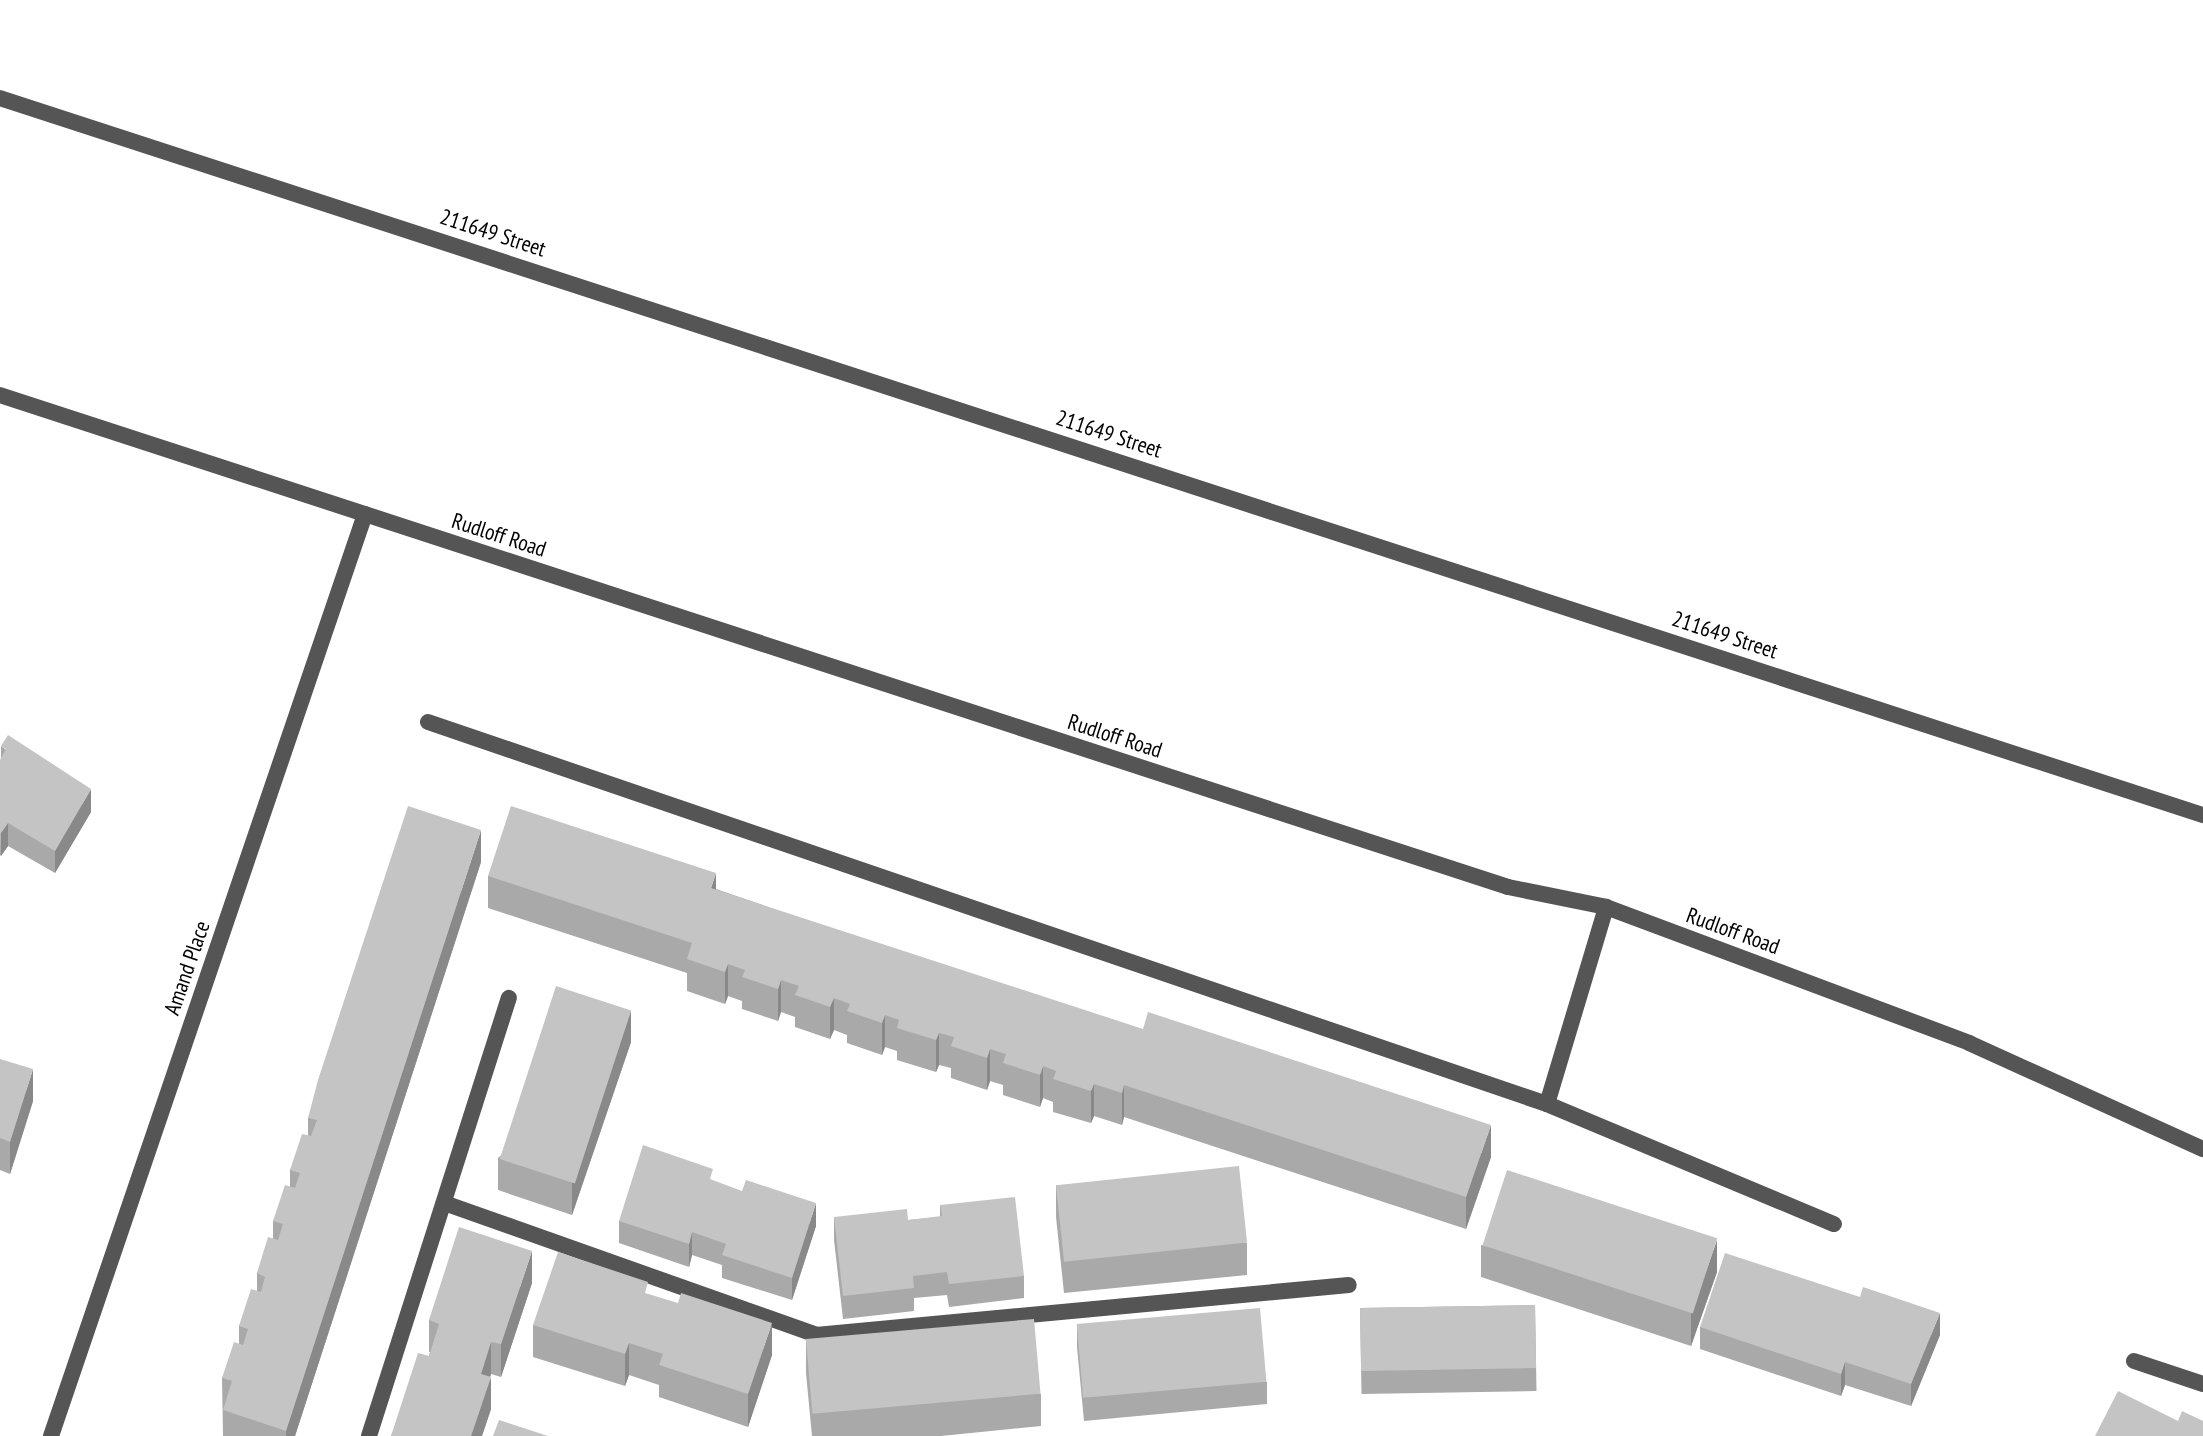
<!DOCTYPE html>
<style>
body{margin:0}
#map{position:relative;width:2203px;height:1436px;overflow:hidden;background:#fff;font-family:"PT Sans Narrow",sans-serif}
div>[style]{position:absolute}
.lane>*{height:16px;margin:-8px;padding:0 8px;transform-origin:8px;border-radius:8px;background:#555}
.street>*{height:16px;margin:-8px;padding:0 8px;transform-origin:8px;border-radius:8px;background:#555}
.wall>*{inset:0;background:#a9a9a9;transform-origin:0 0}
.shaded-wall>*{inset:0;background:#898989}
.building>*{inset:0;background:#c4c4c4;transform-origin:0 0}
span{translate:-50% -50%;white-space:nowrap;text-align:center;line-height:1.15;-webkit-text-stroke:7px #fff;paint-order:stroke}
.street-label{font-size:22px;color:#000}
</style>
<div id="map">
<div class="lane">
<i style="left:0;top:98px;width:2317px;rotate:18.03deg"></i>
<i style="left:447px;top:1204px;width:392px;rotate:19.5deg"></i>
<i style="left:816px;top:1335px;width:535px;rotate:-5.36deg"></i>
<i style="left:369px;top:1436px;width:460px;rotate:-72.3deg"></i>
</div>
<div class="street">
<i style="left:0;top:395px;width:1586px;rotate:18.07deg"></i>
<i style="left:1508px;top:887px;width:100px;rotate:11.5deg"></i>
<i style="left:1606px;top:907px;width:388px;rotate:20.5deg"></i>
<i style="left:1969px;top:1043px;width:257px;rotate:24.4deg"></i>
<i style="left:428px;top:722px;width:1182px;rotate:18.85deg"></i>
<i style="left:1547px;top:1104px;width:206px;rotate:-73.3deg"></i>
<i style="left:1547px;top:1104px;width:311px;rotate:22.7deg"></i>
<i style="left:2134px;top:1361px;width:73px;rotate:18.4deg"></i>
<i style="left:51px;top:1436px;width:974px;rotate:-71.19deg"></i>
</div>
<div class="wall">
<i style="clip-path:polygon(1px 746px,91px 812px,55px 873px,8px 846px,1px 856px,0 855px)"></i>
<i style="clip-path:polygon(481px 862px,295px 1436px,223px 1436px,222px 1378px,239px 1344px,239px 1326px,257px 1290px,257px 1273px,273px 1238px,273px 1221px,290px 1187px,290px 1170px,308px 1135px,308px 1118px)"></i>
<i style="clip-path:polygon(488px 876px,716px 889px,1491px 1157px,1466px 1229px,1124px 1117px,1122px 1125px,1094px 1116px,1091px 1123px,1053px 1112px,1053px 1102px,1043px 1098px,1040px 1107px,1003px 1095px,1003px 1085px,990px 1081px,987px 1090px,951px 1078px,951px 1068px,939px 1065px,936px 1072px,897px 1060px,897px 1051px,885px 1047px,882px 1055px,847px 1043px,847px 1035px,834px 1030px,830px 1039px,795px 1027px,795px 1017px,781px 1012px,778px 1021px,742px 1009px,742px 1001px,728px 996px,725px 1004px,687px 991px,687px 973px,488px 908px)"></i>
<i style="clip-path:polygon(631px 1042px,572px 1215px,498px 1190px,498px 1158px)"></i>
<i style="clip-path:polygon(0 1059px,33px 1101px,10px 1174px,0 1170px)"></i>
<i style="clip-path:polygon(713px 1181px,816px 1226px,792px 1300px,722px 1278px,722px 1265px,692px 1255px,689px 1267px,619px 1243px,619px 1221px)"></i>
<i style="clip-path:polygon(1056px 1185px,1247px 1243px,1247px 1275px,1064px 1293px,1056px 1217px)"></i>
<i style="clip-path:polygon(940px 1205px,1024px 1276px,1024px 1298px,949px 1307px,947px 1295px,914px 1298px,914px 1311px,843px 1319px,834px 1240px,834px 1217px,908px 1220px,940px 1217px)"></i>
<i style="clip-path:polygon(1481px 1245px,1717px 1272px,1691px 1346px,1481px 1277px)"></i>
<i style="clip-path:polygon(532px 1283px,501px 1377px,491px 1374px,490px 1377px,491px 1409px,482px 1436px,391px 1436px,429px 1356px,430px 1352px,429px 1352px,429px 1320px)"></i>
<i style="clip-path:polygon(648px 1294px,772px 1355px,748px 1427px,659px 1397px,659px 1385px,629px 1375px,625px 1386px,533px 1357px,533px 1325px)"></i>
<i style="left:1535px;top:1305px;width:86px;height:175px;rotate:89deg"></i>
<i style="clip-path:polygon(1077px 1325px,1267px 1382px,1267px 1404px,1084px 1421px,1077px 1347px)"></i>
<i style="clip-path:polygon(1700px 1327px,1940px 1335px,1911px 1406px,1845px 1385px,1841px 1396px,1700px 1349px)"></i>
<i style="clip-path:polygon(806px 1341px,1041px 1394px,1041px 1426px,941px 1436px,812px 1436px,806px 1373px)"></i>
</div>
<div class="shaded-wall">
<i style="clip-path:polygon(91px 789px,91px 812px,55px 873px,55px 851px)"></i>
<i style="clip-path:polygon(8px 823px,8px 846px,1px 856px,1px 833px)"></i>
<i style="clip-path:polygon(481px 830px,481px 862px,295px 1436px,286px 1436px,286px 1431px)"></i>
<i style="clip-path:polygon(716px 873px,716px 905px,711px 888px)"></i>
<i style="clip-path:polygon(728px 964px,728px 996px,725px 1004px,725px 972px)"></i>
<i style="clip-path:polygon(781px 980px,781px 1012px,778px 1021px,778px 989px)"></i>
<i style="clip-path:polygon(834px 998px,834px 1030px,830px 1039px,830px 1007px)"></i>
<i style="clip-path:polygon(631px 1010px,631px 1042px,572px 1215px,572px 1183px)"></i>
<i style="clip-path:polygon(885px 1015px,885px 1047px,882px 1055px,882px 1023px)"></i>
<i style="clip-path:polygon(939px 1033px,939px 1065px,936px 1072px,936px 1040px)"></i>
<i style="clip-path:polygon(990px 1049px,990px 1081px,987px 1090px,987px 1058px)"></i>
<i style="clip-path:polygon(1043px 1066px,1043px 1098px,1040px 1107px,1040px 1075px)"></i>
<i style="clip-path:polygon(33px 1069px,33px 1101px,10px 1174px,10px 1142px)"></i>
<i style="clip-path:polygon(1094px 1084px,1094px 1116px,1091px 1123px,1091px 1091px)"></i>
<i style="clip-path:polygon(1124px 1085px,1124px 1117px,1122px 1125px,1122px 1093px)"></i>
<i style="clip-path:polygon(1491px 1125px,1491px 1157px,1466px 1229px,1466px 1197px)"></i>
<i style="clip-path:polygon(816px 1203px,816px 1226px,792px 1300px,792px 1278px)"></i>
<i style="clip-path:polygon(692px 1232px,692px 1255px,689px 1267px,689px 1244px)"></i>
<i style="clip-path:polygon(1717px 1240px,1717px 1272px,1691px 1346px,1691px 1314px)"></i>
<i style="clip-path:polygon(532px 1251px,532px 1283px,501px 1377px,501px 1344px)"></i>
<i style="clip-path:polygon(1940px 1313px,1940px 1335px,1911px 1406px,1911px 1384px)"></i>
<i style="clip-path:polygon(772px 1323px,772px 1355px,748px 1427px,748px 1394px)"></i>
<i style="clip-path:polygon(491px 1342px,491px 1374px,481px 1406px,481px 1374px)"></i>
<i style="clip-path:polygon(629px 1343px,629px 1375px,625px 1386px,625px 1354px)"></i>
<i style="clip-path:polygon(1845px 1362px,1845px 1385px,1841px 1396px,1841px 1374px)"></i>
<i style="clip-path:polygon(491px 1377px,491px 1409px,482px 1436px,471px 1436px)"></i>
</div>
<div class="building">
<i style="clip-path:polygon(8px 735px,91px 789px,55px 851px,8px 823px,1px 833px,0 832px,0 760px,6px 749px,1px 746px)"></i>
<i style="clip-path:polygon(408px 806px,481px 830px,286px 1431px,223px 1410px,232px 1381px,222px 1378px,234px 1342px,243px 1345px,248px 1329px,239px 1326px,251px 1289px,261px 1292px,265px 1277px,257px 1273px,268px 1237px,278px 1240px,283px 1224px,273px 1221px,285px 1185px,295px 1188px,300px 1173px,290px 1170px,302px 1134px,311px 1136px,317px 1120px,308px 1118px,318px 1080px)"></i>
<i style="clip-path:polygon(511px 806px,716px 873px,711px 888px,1143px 1029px,1148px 1012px,1491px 1125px,1466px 1197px,1124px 1085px,1122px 1093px,1094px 1084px,1091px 1091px,1053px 1079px,1056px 1071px,1043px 1066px,1040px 1075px,1003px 1063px,1006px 1054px,990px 1049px,987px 1058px,951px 1046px,954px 1037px,939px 1033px,936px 1040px,897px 1028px,899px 1020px,885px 1015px,882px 1023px,847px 1011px,850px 1004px,834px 998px,830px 1007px,795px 995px,799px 986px,781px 980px,778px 989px,742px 977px,745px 970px,728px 964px,725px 972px,687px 959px,692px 943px,488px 876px)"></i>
<i style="left:556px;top:986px;width:79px;height:182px;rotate:18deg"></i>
<i style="clip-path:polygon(0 1059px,33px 1069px,10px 1142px,0 1138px)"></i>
<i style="clip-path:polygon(643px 1145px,713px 1169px,710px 1179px,742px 1191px,746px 1180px,816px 1203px,792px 1278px,722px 1255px,726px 1244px,692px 1232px,689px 1244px,619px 1221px)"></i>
<i style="left:1239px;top:1166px;width:77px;height:184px;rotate:84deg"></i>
<i style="left:1507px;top:1170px;width:221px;height:79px;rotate:18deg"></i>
<i style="clip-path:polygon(1015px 1197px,1024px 1276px,949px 1284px,947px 1272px,913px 1276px,914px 1288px,843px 1296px,834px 1217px,907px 1209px,908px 1220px,942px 1216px,940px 1205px)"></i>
<i style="clip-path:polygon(459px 1227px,532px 1251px,501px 1344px,491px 1342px,481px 1374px,491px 1377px,471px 1436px,391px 1436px,418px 1353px,429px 1356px,439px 1324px,429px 1320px)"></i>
<i style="clip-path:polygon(558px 1252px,648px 1282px,645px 1293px,678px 1303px,681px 1293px,772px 1323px,748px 1394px,659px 1365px,663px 1354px,629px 1343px,625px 1354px,533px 1325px)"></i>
<i style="clip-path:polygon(1725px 1253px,1860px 1297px,1863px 1287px,1940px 1313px,1911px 1384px,1845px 1362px,1841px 1374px,1700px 1327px)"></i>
<i style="left:1535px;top:1305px;width:63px;height:175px;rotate:89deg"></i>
<i style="left:1260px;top:1308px;width:74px;height:184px;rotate:85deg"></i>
<i style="left:1034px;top:1319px;width:75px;height:229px;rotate:85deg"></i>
<i style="clip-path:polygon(2118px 1391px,2178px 1421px,2182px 1411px,2203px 1421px,2203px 1436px,2095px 1436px)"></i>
<i style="clip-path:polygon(499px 1420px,548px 1436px,493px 1436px)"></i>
</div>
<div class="street-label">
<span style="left:493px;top:233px;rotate:18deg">211649 Street</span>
<span style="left:1109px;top:434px;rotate:18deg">211649 Street</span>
<span style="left:499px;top:535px;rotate:18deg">Rudloff Road</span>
<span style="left:1725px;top:635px;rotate:18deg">211649 Street</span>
<span style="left:1115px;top:736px;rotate:18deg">Rudloff Road</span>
<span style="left:1733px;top:931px;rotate:20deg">Rudloff Road</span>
<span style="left:187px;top:968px;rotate:-71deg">Amand Place</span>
</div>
</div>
